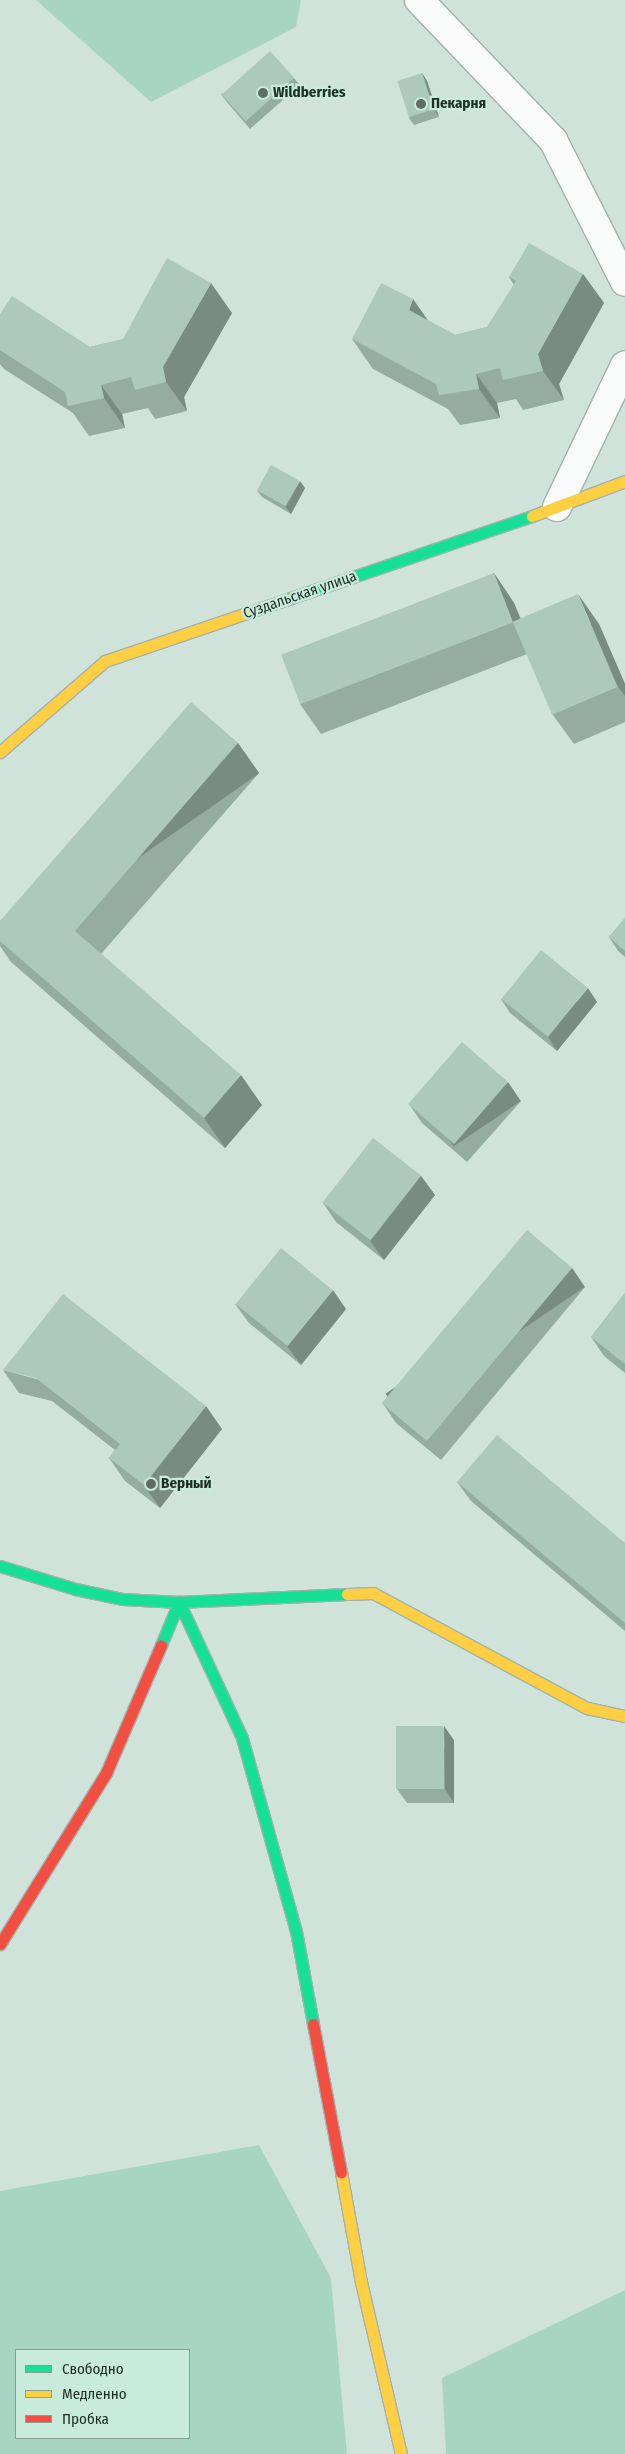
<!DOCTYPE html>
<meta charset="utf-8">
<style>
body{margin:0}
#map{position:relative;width:625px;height:2454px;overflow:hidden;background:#d0e3db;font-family:"Fira Sans Condensed",sans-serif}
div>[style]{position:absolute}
.green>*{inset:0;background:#a8d5c3}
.roads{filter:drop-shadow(1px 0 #a3b2ac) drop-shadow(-1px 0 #a3b2ac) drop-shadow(0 1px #a3b2ac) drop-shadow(0 -1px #a3b2ac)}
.street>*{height:28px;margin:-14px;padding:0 14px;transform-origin:14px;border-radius:14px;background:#f8fbfa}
.fast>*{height:11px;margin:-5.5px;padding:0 5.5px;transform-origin:5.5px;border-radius:5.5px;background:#16e098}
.slow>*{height:11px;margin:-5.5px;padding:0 5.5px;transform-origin:5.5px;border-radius:5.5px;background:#ffcf43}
.jam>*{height:11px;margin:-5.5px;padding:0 5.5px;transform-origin:5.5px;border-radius:5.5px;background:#f24e42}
.wall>*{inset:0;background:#95aca3}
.shaded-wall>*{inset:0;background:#798c84;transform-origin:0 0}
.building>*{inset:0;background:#adc8bd;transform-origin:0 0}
.dots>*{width:14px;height:14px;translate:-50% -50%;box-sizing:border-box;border:2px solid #c8ebdc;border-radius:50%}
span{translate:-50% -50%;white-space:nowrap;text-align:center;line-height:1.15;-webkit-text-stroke:4.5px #c8ebdc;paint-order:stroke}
.poi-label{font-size:15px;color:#202e28;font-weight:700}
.left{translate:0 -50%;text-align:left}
.street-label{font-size:15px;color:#202e28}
.legend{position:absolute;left:15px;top:2349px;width:175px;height:90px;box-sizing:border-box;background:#c8ebdc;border:1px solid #859f94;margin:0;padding:6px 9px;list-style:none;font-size:15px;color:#202e28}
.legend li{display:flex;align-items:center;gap:10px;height:25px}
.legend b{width:25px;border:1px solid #859f94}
</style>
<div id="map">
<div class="green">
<i style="clip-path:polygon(36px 0,301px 0,296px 27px,151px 102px)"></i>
<i style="clip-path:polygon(evenodd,259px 2145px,331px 2278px,347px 2454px,0 2454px,0 2191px,259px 2145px,16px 2350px,189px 2350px,189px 2438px,16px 2438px,16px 2350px)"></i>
<i style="clip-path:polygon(625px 2290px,625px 2454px,446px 2454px,442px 2378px)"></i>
</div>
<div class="roads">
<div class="street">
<i style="left:419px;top:0;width:194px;rotate:46.3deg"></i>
<i style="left:553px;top:140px;width:159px;rotate:63.1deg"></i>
<i style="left:557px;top:507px;width:157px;rotate:-64.4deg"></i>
</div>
<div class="fast">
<i style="left:288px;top:599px;width:258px;rotate:-18.8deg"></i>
<i style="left:0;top:1566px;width:78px;rotate:17deg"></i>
<i style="left:75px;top:1589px;width:48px;rotate:12deg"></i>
<i style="left:122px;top:1599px;width:57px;rotate:3deg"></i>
<i style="left:179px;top:1602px;width:168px;rotate:-2.7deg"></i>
<i style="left:161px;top:1645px;width:47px;rotate:-67.3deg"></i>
<i style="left:179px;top:1602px;width:150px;rotate:65.1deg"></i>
<i style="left:242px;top:1738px;width:200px;rotate:74.4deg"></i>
<i style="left:296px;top:1931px;width:95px;rotate:79.6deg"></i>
</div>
<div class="slow">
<i style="left:532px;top:516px;width:99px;rotate:-20.6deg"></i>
<i style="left:0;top:752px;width:139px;rotate:-40.9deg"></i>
<i style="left:105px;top:661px;width:193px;rotate:-18.7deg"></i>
<i style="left:347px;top:1594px;width:26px;rotate:-2deg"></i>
<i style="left:373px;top:1593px;width:243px;rotate:28.3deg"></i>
<i style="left:587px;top:1708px;width:39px;rotate:12deg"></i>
<i style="left:341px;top:2172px;width:112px;rotate:79.7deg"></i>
<i style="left:361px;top:2282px;width:177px;rotate:76.9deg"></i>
</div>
<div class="jam">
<i style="left:0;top:1944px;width:201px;rotate:-58.2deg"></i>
<i style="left:106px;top:1773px;width:139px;rotate:-66.7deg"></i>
<i style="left:313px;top:2024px;width:151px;rotate:79.3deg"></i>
</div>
</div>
<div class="wall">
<i style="clip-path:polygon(422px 73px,427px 81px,439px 117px,414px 125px,409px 118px)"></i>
<i style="clip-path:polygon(294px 78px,300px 85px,250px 129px,226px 101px,221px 94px)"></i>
<i style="clip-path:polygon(583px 274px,604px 303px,559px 384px,564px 400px,523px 410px,516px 399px,497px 403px,500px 418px,460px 425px,448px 409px,373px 369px,352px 339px,429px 321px,455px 335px,487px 327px,514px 285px,509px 277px)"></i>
<i style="clip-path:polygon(232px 313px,184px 397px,187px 411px,155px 419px,148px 408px,122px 414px,125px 428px,89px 436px,73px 413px,4px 369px,0 364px,0 314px,90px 347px)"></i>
<i style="clip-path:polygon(305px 488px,291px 514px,262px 497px,257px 490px)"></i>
<i style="clip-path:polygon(494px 573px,514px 603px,521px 619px,599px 624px,625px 684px,625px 722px,574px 744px,553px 715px,527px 654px,321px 734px,300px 704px)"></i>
<i style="clip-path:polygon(238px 743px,259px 773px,101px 954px,262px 1105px,225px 1148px,11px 962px,0 946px,0 921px)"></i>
<i style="clip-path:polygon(625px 918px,625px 957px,618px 951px,609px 937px)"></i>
<i style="clip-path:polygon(501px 999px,597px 1002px,557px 1051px,510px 1013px)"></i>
<i style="clip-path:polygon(521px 1101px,467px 1162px,422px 1123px,409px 1104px)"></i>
<i style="clip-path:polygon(421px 1176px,435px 1195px,384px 1260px,336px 1222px,323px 1203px)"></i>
<i style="clip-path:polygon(572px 1268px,585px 1287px,441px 1460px,396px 1423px,383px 1404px)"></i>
<i style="clip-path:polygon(625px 1293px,625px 1373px,604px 1356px,591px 1337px)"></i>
<i style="clip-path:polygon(235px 1304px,346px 1309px,301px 1365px,249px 1323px)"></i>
<i style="clip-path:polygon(3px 1370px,222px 1429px,160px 1508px,125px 1481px,109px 1458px,115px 1450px,52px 1401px,19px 1393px)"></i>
<i style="clip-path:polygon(457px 1482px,625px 1543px,625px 1631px,471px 1501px)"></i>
<i style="clip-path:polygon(454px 1740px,454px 1803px,407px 1803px,397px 1789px)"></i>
</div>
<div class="shaded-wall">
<i style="clip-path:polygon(422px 73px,427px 81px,439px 117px,434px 109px)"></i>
<i style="clip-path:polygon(583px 274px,604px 303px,559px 384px,564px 400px,543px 371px,538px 354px)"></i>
<i style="clip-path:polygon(211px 283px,232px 313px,184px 397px,187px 411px,166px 382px,163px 367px)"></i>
<i style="clip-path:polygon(413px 299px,434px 329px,409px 310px)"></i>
<i style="clip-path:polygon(476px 374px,497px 403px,500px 418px,479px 389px)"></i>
<i style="clip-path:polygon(101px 385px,122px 414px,125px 428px,104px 398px)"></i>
<i style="clip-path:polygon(300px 481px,305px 488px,291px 514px,285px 506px)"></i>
<i style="clip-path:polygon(494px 573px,514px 603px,534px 652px,513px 622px)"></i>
<i style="clip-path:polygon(578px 594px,599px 624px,625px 684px,625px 696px,618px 687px)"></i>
<i style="left:238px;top:743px;width:37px;height:249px;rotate:55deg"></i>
<i style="clip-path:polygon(588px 988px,597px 1002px,557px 1051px,548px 1037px)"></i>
<i style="clip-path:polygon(241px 1075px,262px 1105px,225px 1148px,204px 1118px)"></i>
<i style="left:508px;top:1082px;width:23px;height:81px;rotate:56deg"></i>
<i style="clip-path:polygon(421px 1176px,435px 1195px,384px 1260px,370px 1241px)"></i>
<i style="left:572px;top:1268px;width:23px;height:225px;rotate:56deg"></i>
<i style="clip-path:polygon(333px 1290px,346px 1309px,301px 1365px,287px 1346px)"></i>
<i style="clip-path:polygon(206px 1406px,222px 1429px,160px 1508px,144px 1485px)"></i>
<i style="clip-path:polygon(444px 1726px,454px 1740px,454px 1803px,445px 1789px)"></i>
</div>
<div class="building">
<i style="left:270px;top:51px;width:36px;height:65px;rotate:48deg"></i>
<i style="left:422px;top:73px;width:38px;height:26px;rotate:72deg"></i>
<i style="clip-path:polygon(529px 243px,583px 274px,538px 354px,543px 371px,503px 380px,500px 368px,476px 374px,479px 389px,439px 395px,436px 384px,352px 339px,381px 283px,413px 299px,409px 310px,455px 335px,487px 327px,516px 281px,509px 277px)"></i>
<i style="clip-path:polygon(167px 258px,211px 283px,163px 367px,166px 382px,135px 390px,131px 377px,101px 385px,104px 398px,68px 406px,65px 392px,0 350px,0 314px,12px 296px,90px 347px,123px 339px)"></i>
<i style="left:271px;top:465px;width:33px;height:29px;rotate:29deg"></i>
<i style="left:494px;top:573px;width:53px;height:228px;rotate:69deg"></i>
<i style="left:578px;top:594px;width:101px;height:71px;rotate:67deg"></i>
<i style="clip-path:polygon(191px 702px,238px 743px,75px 931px,241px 1075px,204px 1118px,0 941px,0 921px)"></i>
<i style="clip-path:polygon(625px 918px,625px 951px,609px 937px)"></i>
<i style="left:541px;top:950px;width:60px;height:63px;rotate:39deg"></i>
<i style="left:462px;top:1042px;width:61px;height:82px;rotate:41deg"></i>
<i style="left:373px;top:1138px;width:61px;height:82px;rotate:38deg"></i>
<i style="left:527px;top:1230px;width:59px;height:226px;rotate:40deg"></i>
<i style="left:281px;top:1248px;width:67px;height:72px;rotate:39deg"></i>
<i style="clip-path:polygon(625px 1293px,625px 1364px,591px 1337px)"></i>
<i style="clip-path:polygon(63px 1294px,206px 1406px,144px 1485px,109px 1458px,120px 1444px,36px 1378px,3px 1370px)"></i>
<i style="clip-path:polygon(497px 1435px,625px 1543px,625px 1623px,457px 1482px)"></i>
<i style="left:396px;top:1726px;width:48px;height:63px"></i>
</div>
<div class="dots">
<i style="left:263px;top:93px;background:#5e6d67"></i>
<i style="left:421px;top:104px;background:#5e6d67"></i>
<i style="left:151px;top:1484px;background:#5e6d67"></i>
</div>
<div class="poi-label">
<span class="left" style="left:273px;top:93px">Wildberries</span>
<span class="left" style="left:431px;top:104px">Пекарня</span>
<span class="left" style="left:161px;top:1484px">Верный</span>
</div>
<div class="street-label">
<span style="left:300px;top:595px;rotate:-19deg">Суздальская улица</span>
</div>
<ul class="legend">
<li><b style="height:6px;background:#16e098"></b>Свободно</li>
<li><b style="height:6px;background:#ffcf43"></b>Медленно</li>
<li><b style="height:6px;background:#f24e42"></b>Пробка</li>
</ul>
</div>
